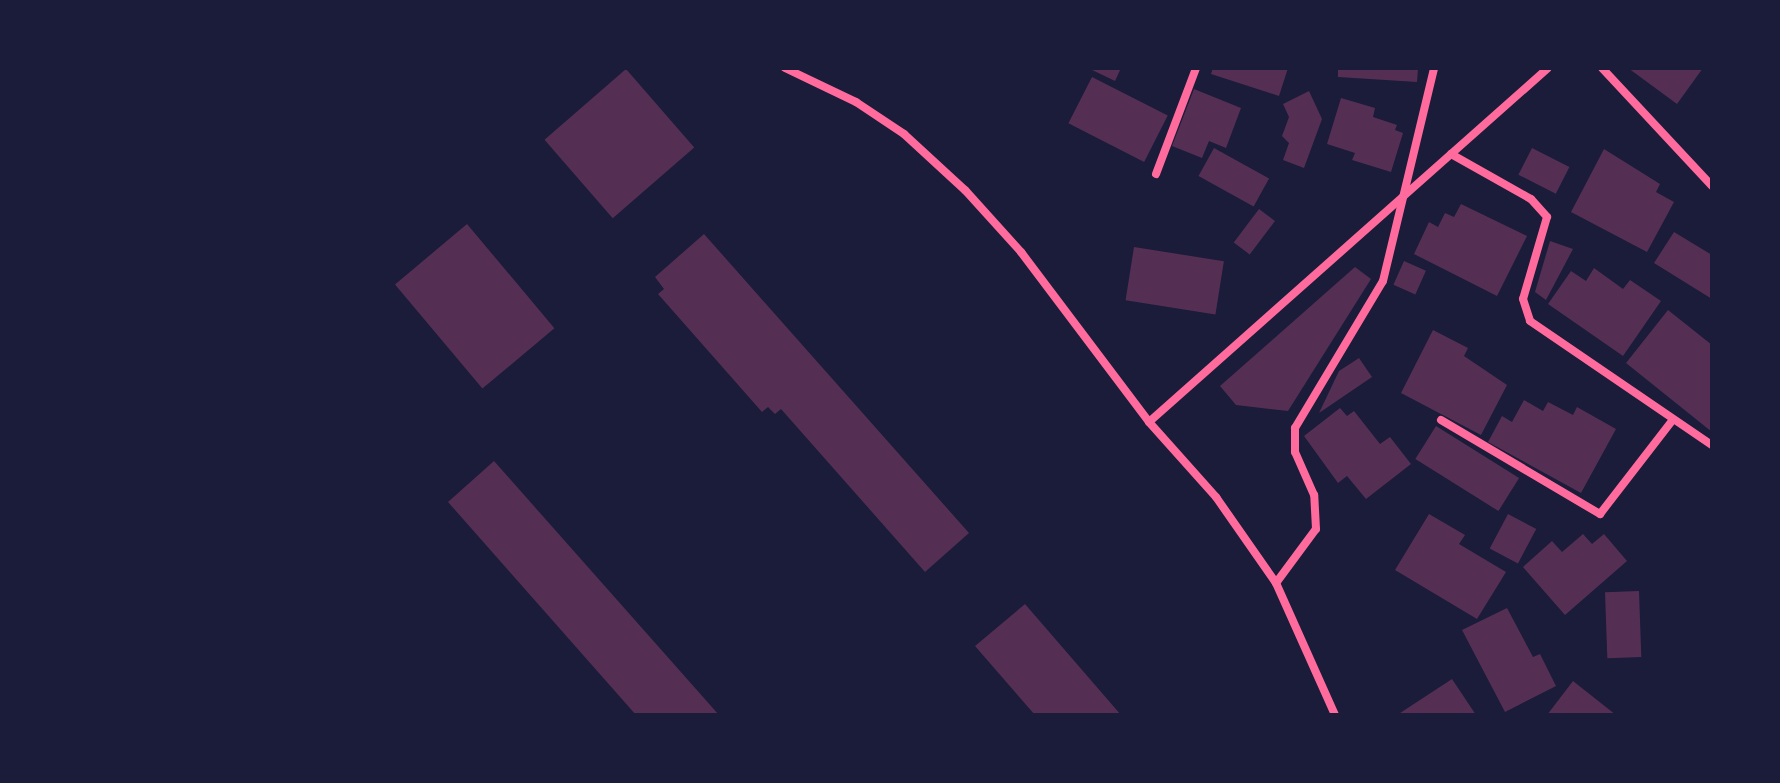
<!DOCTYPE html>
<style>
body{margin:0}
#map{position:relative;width:1780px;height:783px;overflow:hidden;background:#1b1b3a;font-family:"PT Serif",serif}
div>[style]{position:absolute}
.building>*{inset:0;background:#542f53;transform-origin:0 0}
.minor>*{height:8px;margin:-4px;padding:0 4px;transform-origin:4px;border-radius:4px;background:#ff6b9d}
span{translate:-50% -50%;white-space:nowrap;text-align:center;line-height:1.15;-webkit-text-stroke:8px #1b1b3a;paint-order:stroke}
.frame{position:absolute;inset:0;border:70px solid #1b1b3a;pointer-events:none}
</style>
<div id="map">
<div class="building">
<i style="clip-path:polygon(1088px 68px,1121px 68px,1115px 81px)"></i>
<i style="clip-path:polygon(1213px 68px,1288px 68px,1279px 96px,1211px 74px)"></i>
<i style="clip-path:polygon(1338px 68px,1418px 68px,1417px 82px,1338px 77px)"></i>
<i style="clip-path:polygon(1628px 68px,1703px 68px,1677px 104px)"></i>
<i style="left:626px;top:69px;width:104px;height:108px;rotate:49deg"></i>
<i style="left:1092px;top:77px;width:85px;height:52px;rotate:27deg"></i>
<i style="clip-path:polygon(1194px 89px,1241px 108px,1226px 148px,1209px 141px,1202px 158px,1172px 146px)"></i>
<i style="clip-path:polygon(1309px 91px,1322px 119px,1304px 168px,1283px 160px,1289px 143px,1282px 136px,1289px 117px,1283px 104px)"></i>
<i style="clip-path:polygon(1341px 98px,1375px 108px,1373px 117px,1397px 125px,1395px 130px,1403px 133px,1391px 172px,1352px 160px,1355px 153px,1327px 144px)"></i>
<i style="left:1214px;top:148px;width:63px;height:32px;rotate:29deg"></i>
<i style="left:1532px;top:148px;width:42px;height:30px;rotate:27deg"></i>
<i style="clip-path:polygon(1604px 149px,1660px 184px,1656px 192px,1674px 202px,1647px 252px,1571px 212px)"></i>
<i style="clip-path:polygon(1461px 204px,1527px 236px,1497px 296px,1414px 254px,1429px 222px,1438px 227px,1445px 213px,1454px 217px)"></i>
<i style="left:1259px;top:209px;width:20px;height:42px;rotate:37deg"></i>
<i style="left:467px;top:224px;width:136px;height:94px;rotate:50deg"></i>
<i style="clip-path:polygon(1674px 232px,1712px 255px,1712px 299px,1654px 263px)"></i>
<i style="clip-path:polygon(704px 234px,969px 533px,925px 572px,781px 409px,775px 414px,768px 407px,762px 412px,658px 294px,664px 289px,655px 277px)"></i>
<i style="clip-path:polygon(1550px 241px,1573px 249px,1546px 300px,1535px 292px)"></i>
<i style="left:1134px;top:247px;width:91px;height:54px;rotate:9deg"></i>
<i style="left:1404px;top:261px;width:24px;height:26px;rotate:24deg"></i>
<i style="clip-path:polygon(1355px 267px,1371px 279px,1288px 411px,1236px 405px,1220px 386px)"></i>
<i style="clip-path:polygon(1594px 268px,1623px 289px,1630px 280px,1661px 301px,1623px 356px,1548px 304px,1571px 271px,1586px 281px)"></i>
<i style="clip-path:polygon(1668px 310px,1712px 345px,1712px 432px,1626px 363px)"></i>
<i style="clip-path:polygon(1433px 330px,1468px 348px,1464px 356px,1507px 385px,1481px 435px,1401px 393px)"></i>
<i style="clip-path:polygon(1359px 358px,1372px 377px,1319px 413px,1339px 371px)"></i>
<i style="clip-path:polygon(1524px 400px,1543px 411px,1548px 402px,1573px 415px,1577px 407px,1616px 429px,1581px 493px,1488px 442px,1502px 416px,1512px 422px)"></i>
<i style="clip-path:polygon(1340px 408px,1347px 416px,1354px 411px,1380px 444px,1390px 437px,1411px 464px,1366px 499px,1347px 476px,1338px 483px,1304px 436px)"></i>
<i style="left:1436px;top:426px;width:98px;height:39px;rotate:32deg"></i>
<i style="clip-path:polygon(494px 461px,719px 715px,636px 715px,448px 502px)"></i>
<i style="clip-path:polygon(1429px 514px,1465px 535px,1459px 544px,1506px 572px,1477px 619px,1395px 570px)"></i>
<i style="left:1508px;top:514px;width:32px;height:39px;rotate:28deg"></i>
<i style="clip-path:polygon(1583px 534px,1592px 544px,1604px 534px,1627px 561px,1565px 615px,1523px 567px,1552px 541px,1562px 552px)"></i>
<i style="left:1639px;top:591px;width:66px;height:34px;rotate:88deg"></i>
<i style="clip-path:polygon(1025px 604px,1121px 715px,1035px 715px,975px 646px)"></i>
<i style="clip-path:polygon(1507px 608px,1533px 657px,1540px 654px,1556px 686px,1505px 712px,1462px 630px)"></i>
<i style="clip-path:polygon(1452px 679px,1476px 715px,1397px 715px)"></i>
<i style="clip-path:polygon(1573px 681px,1616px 715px,1547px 715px)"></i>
</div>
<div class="minor">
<i style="left:785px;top:68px;width:79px;rotate:25.6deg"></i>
<i style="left:856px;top:102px;width:58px;rotate:33.7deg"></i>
<i style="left:904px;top:134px;width:83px;rotate:42.6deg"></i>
<i style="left:965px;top:190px;width:84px;rotate:47.9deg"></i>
<i style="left:1021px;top:252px;width:213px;rotate:53deg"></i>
<i style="left:1149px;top:422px;width:101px;rotate:48.2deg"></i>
<i style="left:1216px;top:497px;width:105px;rotate:55.1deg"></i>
<i style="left:1276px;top:583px;width:145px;rotate:65.9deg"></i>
<i style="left:1602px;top:68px;width:161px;rotate:47deg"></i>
<i style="left:1451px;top:154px;width:92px;rotate:29.4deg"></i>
<i style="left:1531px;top:199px;width:24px;rotate:48deg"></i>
<i style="left:1547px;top:217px;width:85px;rotate:106.3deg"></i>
<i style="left:1523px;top:299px;width:23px;rotate:72deg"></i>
<i style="left:1530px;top:321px;width:220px;rotate:34.3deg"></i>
<i style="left:1156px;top:174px;width:113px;rotate:-69.3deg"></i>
<i style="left:1441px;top:420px;width:185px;rotate:30.6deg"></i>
<i style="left:1600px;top:514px;width:118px;rotate:-52.3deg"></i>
<i style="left:1149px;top:422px;width:533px;rotate:-41.58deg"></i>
<i style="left:1276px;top:583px;width:67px;rotate:-53.5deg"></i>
<i style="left:1316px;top:529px;width:34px;rotate:-93deg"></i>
<i style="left:1314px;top:495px;width:47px;rotate:-113.8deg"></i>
<i style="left:1295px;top:452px;width:24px;rotate:-90deg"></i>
<i style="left:1295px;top:428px;width:171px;rotate:-59.1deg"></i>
<i style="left:1383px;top:281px;width:219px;rotate:-76.5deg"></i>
</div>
<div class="frame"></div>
</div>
